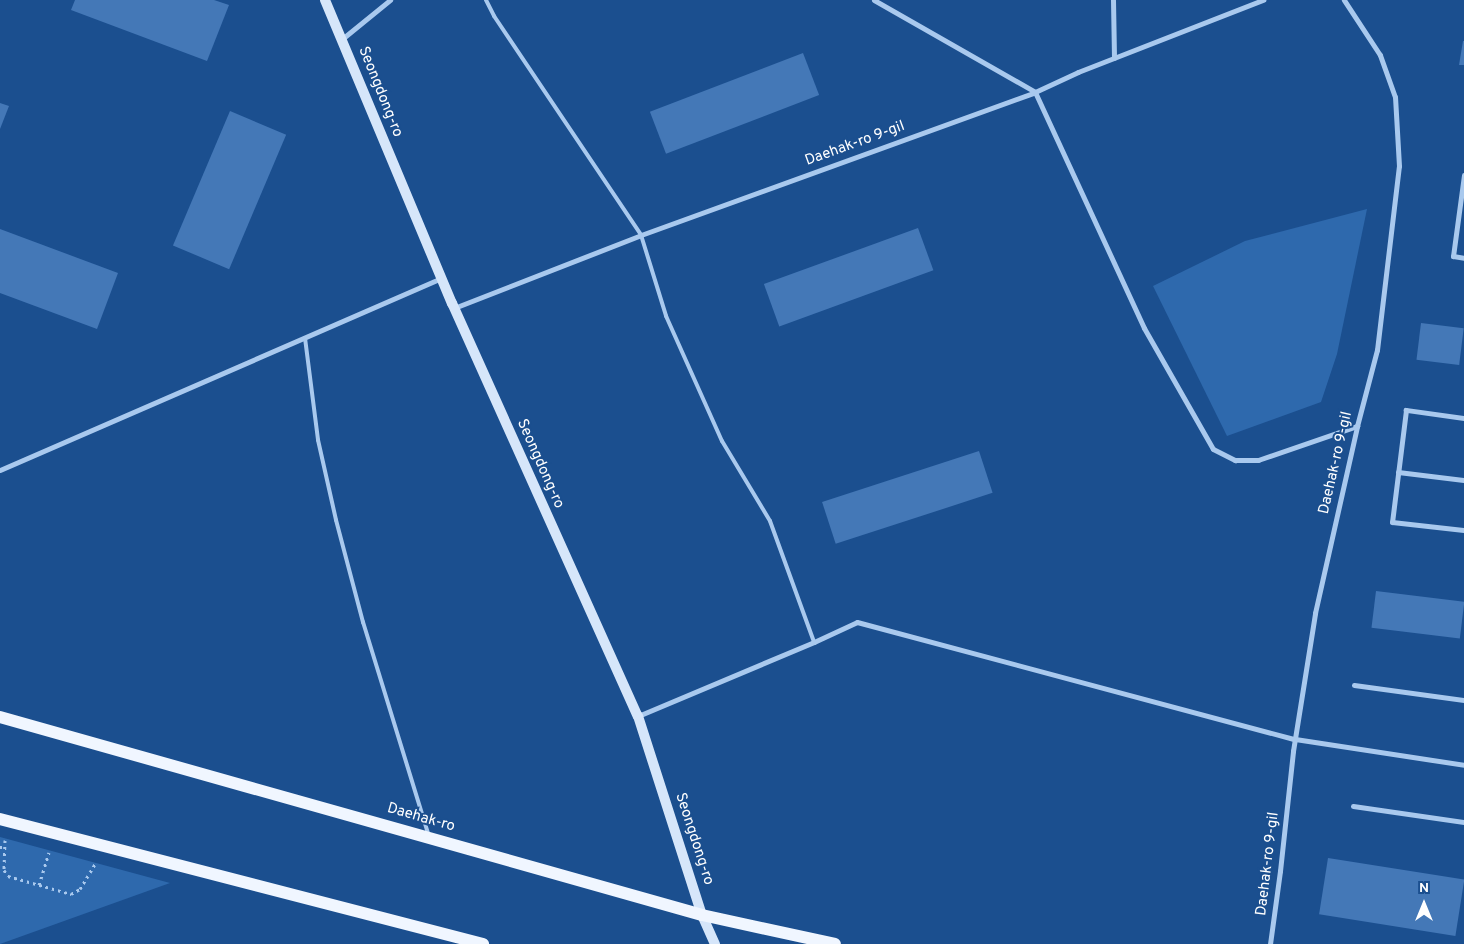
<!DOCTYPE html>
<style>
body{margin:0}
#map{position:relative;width:1464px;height:944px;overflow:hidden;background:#1b4f8f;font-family:Overpass,sans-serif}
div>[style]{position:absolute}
.green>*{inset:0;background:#2e69ad}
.building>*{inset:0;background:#4478b7;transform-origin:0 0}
.path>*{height:3px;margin-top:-1.5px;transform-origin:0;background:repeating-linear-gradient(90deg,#a9c9ee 0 2.5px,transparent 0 6.5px)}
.lane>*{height:4px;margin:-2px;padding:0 2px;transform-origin:2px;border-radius:2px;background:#a9c9ee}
.street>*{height:5px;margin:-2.5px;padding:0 2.5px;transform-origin:2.5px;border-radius:2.5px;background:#a9c9ee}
.secondary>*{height:10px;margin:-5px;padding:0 5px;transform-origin:5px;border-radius:5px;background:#d6e6fa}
.primary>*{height:12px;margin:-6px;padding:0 6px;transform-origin:6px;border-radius:6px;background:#f0f6ff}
span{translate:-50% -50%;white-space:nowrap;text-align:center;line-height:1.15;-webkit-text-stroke:4px #1b4f8f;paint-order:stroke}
.street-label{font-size:15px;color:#fff}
.north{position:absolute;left:1399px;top:879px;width:50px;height:50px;-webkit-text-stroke:4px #1b4f8f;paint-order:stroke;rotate:0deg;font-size:14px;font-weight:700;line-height:20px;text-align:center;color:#fff}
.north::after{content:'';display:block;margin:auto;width:18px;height:22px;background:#fff;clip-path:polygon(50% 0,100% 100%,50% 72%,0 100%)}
</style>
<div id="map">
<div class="green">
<i style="clip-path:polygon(1367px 209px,1337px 354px,1321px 402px,1227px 436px,1153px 286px,1245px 241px)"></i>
<i style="clip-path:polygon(0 838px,0 837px,170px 883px,0 944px)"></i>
</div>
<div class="building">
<i style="clip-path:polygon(75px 0,214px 0,229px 5px,207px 61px,71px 10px)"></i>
<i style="clip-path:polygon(1463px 41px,1464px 41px,1464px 65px,1459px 65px)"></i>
<i style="left:803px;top:53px;width:45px;height:164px;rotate:69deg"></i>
<i style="clip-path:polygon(0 103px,9px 106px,0 129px)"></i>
<i style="left:230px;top:111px;width:61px;height:146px;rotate:23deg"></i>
<i style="left:918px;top:228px;width:45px;height:164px;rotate:70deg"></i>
<i style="clip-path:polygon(0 229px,118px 273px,97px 329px,0 293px)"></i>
<i style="left:1421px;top:323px;width:43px;height:37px;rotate:7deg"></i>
<i style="left:979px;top:451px;width:44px;height:165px;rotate:72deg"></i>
<i style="left:1376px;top:591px;width:89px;height:37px;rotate:7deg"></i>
<i style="left:1328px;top:858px;width:138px;height:57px;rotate:9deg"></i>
</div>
<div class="path">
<i style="left:5px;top:840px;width:30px;rotate:92deg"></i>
<i style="left:4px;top:870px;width:7px;rotate:56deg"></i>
<i style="left:8px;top:876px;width:66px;rotate:15.9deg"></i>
<i style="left:71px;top:894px;width:10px;rotate:-29deg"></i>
<i style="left:80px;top:889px;width:29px;rotate:-59deg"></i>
<i style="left:0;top:847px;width:5px"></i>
<i style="left:39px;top:885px;width:34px;rotate:-73deg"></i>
</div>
<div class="lane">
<i style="left:486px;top:0;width:18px;rotate:63deg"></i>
<i style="left:494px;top:16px;width:264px;rotate:56.1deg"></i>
<i style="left:641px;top:235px;width:85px;rotate:72.8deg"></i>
<i style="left:666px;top:316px;width:137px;rotate:65.9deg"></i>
<i style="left:722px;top:441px;width:93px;rotate:59deg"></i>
<i style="left:770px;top:521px;width:129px;rotate:70deg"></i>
<i style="left:305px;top:338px;width:103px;rotate:82.7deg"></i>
<i style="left:318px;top:440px;width:82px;rotate:77.3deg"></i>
<i style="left:336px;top:520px;width:106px;rotate:75.2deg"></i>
<i style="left:363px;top:622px;width:224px;rotate:72.9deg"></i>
</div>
<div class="street">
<i style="left:874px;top:0;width:185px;rotate:29.7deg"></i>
<i style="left:1035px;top:92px;width:260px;rotate:65.2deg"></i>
<i style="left:1144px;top:328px;width:139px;rotate:60.3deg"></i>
<i style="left:1213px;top:449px;width:25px;rotate:27deg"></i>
<i style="left:1235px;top:460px;width:23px"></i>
<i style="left:1258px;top:460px;width:105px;rotate:-19deg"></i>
<i style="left:1113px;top:0;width:58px;rotate:89deg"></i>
<i style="left:342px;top:39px;width:62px;rotate:-39.1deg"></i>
<i style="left:1464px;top:175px;width:82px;rotate:97.7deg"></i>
<i style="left:1453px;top:256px;width:11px;rotate:10deg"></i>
<i style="left:454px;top:308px;width:201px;rotate:-21.3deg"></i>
<i style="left:641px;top:235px;width:419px;rotate:-19.9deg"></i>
<i style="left:1035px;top:92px;width:47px;rotate:-24.9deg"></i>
<i style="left:1078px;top:72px;width:199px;rotate:-21.3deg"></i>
<i style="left:1464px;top:418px;width:59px;rotate:-172.1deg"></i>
<i style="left:1406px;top:410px;width:113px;rotate:97.1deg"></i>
<i style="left:1392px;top:522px;width:72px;rotate:6.3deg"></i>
<i style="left:0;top:470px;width:482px;rotate:-23.5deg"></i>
<i style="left:1398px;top:472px;width:66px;rotate:6.9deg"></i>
<i style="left:1354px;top:685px;width:111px;rotate:7.8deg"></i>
<i style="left:638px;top:716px;width:191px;rotate:-22.8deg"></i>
<i style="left:814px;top:642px;width:47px;rotate:-24.9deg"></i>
<i style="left:857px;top:622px;width:453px;rotate:15deg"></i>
<i style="left:1295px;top:739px;width:171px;rotate:8.7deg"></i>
<i style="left:1353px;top:806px;width:112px;rotate:8.2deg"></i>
<i style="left:1270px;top:944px;width:74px;rotate:-82.2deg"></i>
<i style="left:1280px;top:871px;width:121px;rotate:-83.8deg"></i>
<i style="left:1293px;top:751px;width:140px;rotate:-80.9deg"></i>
<i style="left:1315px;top:613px;width:192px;rotate:-77.3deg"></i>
<i style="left:1357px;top:426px;width:79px;rotate:-75.3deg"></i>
<i style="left:1377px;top:350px;width:185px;rotate:-83.2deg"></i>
<i style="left:1399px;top:166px;width:69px;rotate:-93.3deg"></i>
<i style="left:1395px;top:97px;width:45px;rotate:-109.7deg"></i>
<i style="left:1380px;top:55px;width:66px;rotate:-123.2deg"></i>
</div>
<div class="secondary">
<i style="left:325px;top:0;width:329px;rotate:67.3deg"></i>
<i style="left:452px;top:303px;width:453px;rotate:65.8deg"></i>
<i style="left:638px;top:716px;width:209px;rotate:72.2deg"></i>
<i style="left:702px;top:915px;width:32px;rotate:66deg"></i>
</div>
<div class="primary">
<i style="left:0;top:717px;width:729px;rotate:15.75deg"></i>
<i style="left:702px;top:915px;width:136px;rotate:12.3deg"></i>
<i style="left:0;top:819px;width:499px;rotate:14.5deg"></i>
</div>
<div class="street-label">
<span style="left:380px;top:92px;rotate:68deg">Seongdong-ro</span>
<span style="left:855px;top:144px;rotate:-20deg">Daehak-ro 9-gil</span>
<span style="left:1336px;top:463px;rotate:-77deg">Daehak-ro 9-gil</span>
<span style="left:540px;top:464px;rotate:66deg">Seongdong-ro</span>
<span style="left:421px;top:818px;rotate:16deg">Daehak-ro</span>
<span style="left:694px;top:839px;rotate:72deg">Seongdong-ro</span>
<span style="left:1268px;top:864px;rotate:-83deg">Daehak-ro 9-gil</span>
</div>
<div class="north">N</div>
</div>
